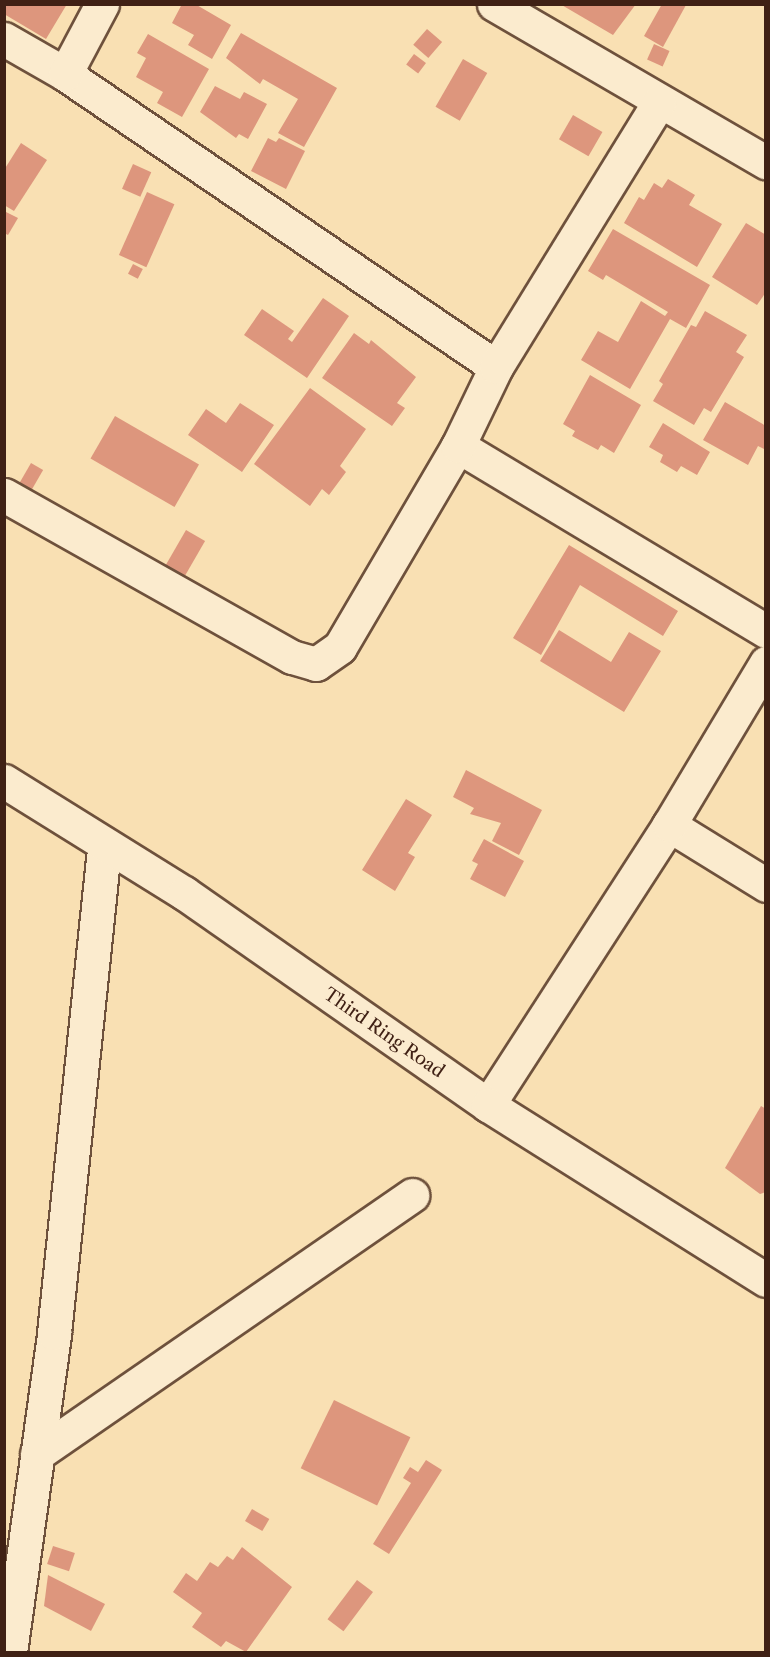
<!DOCTYPE html>
<style>
body{margin:0}
#map{position:relative;width:770px;height:1657px;overflow:hidden;background:#f9e0b3;font-family:"Libre Caslon Text",serif}
div>[style]{position:absolute}
.building>*{inset:0;background:#dd967d;transform-origin:0 0}
.roads{filter:drop-shadow(2px 0 #6e513c) drop-shadow(-2px 0 #6e513c) drop-shadow(0 2px #6e513c) drop-shadow(0 -2px #6e513c)}
.minor>*{height:33px;margin:-16.5px;padding:0 16.5px;transform-origin:16.5px;border-radius:16.5px;background:#fbebce}
.tertiary>*{height:33px;margin:-16.5px;padding:0 16.5px;transform-origin:16.5px;border-radius:16.5px;background:#fbebce}
span{translate:-50% -50%;white-space:nowrap;text-align:center;line-height:1.15;-webkit-text-stroke:5px #fbebce;paint-order:stroke}
.street-label{font-size:18px;color:#402115}
.frame{position:absolute;inset:0;border:6px solid #402115;pointer-events:none}
</style>
<div id="map">
<div class="building">
<i style="clip-path:polygon(4px 4px,67px 4px,46px 39px,4px 14px)"></i>
<i style="clip-path:polygon(182px 4px,195px 4px,231px 25px,212px 59px,188px 45px,194px 35px,172px 23px)"></i>
<i style="clip-path:polygon(560px 4px,636px 4px,613px 35px)"></i>
<i style="clip-path:polygon(662px 4px,686px 5px,663px 47px,644px 36px)"></i>
<i style="left:427px;top:29px;width:20px;height:21px;rotate:41deg"></i>
<i style="clip-path:polygon(241px 33px,337px 88px,304px 147px,278px 133px,298px 99px,263px 79px,260px 84px,226px 58px)"></i>
<i style="clip-path:polygon(148px 34px,209px 69px,182px 117px,157px 103px,163px 92px,136px 77px,146px 58px,137px 53px)"></i>
<i style="left:654px;top:44px;width:17px;height:17px;rotate:24deg"></i>
<i style="left:414px;top:54px;width:15px;height:13px;rotate:37deg"></i>
<i style="left:463px;top:59px;width:28px;height:55px;rotate:30deg"></i>
<i style="clip-path:polygon(215px 86px,240px 99px,244px 92px,267px 104px,248px 139px,239px 134px,236px 138px,200px 112px)"></i>
<i style="left:573px;top:115px;width:34px;height:28px;rotate:30deg"></i>
<i style="clip-path:polygon(268px 138px,276px 142px,279px 138px,305px 151px,286px 189px,251px 171px)"></i>
<i style="clip-path:polygon(21px 143px,47px 160px,14px 211px,4px 205px,4px 170px)"></i>
<i style="left:133px;top:164px;width:20px;height:27px;rotate:24deg"></i>
<i style="clip-path:polygon(668px 179px,695px 195px,689px 205px,722px 224px,697px 267px,624px 223px,639px 197px,644px 200px,654px 183px,662px 188px)"></i>
<i style="left:147px;top:192px;width:30px;height:69px;rotate:24deg"></i>
<i style="clip-path:polygon(4px 211px,18px 218px,8px 235px,4px 233px)"></i>
<i style="clip-path:polygon(746px 223px,766px 235px,766px 292px,757px 305px,712px 277px)"></i>
<i style="clip-path:polygon(613px 229px,710px 285px,686px 328px,670px 319px,630px 389px,581px 360px,598px 331px,618px 342px,641px 301px,665px 316px,668px 312px,606px 275px,603px 280px,588px 271px)"></i>
<i style="left:133px;top:264px;width:11px;height:11px;rotate:27deg"></i>
<i style="clip-path:polygon(323px 298px,349px 316px,307px 378px,244px 335px,262px 309px,294px 331px,288px 339px,292px 342px)"></i>
<i style="clip-path:polygon(705px 311px,747px 335px,736px 352px,744px 357px,711px 412px,704px 408px,694px 425px,653px 401px,663px 384px,659px 381px,691px 325px,696px 327px)"></i>
<i style="clip-path:polygon(354px 333px,369px 344px,371px 340px,416px 377px,397px 403px,405px 408px,392px 426px,322px 378px)"></i>
<i style="clip-path:polygon(590px 375px,641px 405px,614px 453px,601px 445px,598px 450px,572px 436px,575px 431px,563px 424px)"></i>
<i style="clip-path:polygon(310px 388px,366px 429px,340px 466px,346px 472px,329px 495px,322px 489px,310px 506px,254px 464px)"></i>
<i style="clip-path:polygon(725px 402px,766px 426px,766px 450px,758px 446px,748px 465px,703px 440px)"></i>
<i style="clip-path:polygon(240px 403px,274px 425px,242px 472px,188px 435px,206px 409px,226px 423px)"></i>
<i style="left:115px;top:416px;width:97px;height:49px;rotate:30deg"></i>
<i style="clip-path:polygon(663px 423px,710px 452px,697px 475px,681px 466px,677px 472px,660px 462px,663px 455px,649px 447px)"></i>
<i style="left:31px;top:463px;width:14px;height:26px;rotate:30deg"></i>
<i style="left:186px;top:530px;width:22px;height:43px;rotate:30deg"></i>
<i style="clip-path:polygon(569px 545px,678px 611px,663px 636px,580px 585px,541px 655px,513px 638px)"></i>
<i style="clip-path:polygon(559px 630px,611px 662px,629px 632px,661px 651px,624px 712px,540px 661px)"></i>
<i style="clip-path:polygon(466px 770px,542px 810px,519px 855px,492px 841px,501px 823px,470px 814px,474px 808px,453px 797px)"></i>
<i style="clip-path:polygon(406px 799px,432px 815px,408px 853px,415px 857px,395px 891px,362px 870px)"></i>
<i style="clip-path:polygon(484px 839px,524px 861px,505px 897px,470px 879px,478px 864px,472px 861px)"></i>
<i style="clip-path:polygon(761px 1106px,766px 1109px,766px 1192px,760px 1194px,725px 1168px)"></i>
<i style="left:334px;top:1400px;width:85px;height:76px;rotate:26deg"></i>
<i style="clip-path:polygon(426px 1460px,442px 1470px,389px 1554px,373px 1544px,411px 1483px,403px 1478px,410px 1467px,418px 1472px)"></i>
<i style="left:252px;top:1509px;width:20px;height:14px;rotate:30deg"></i>
<i style="left:53px;top:1546px;width:23px;height:19px;rotate:18deg"></i>
<i style="clip-path:polygon(242px 1547px,292px 1587px,246px 1652px,226px 1641px,221px 1647px,192px 1627px,202px 1613px,173px 1592px,186px 1573px,197px 1581px,210px 1562px,218px 1567px,227px 1556px,233px 1560px)"></i>
<i style="clip-path:polygon(48px 1575px,105px 1604px,91px 1631px,44px 1606px)"></i>
<i style="left:357px;top:1580px;width:20px;height:49px;rotate:37deg"></i>
</div>
<div class="roads">
<div class="minor">
<i style="left:494px;top:4px;width:315px;rotate:30.2deg"></i>
<i style="left:4px;top:39px;width:70px;rotate:29.8deg"></i>
<i style="left:65px;top:74px;width:521px;rotate:34.21deg"></i>
<i style="left:65px;top:74px;width:79px;rotate:-62.1deg"></i>
<i style="left:458px;top:446px;width:359px;rotate:31deg"></i>
<i style="left:4px;top:495px;width:330px;rotate:29.4deg"></i>
<i style="left:292px;top:657px;width:25px;rotate:16deg"></i>
<i style="left:316px;top:664px;width:29px;rotate:-35deg"></i>
<i style="left:340px;top:647px;width:233px;rotate:-59.6deg"></i>
<i style="left:458px;top:446px;width:88px;rotate:-64.3deg"></i>
<i style="left:496px;top:367px;width:311px;rotate:-58.4deg"></i>
<i style="left:669px;top:825px;width:114px;rotate:31.7deg"></i>
<i style="left:488px;top:1105px;width:333px;rotate:-57.1deg"></i>
<i style="left:669px;top:825px;width:189px;rotate:-59.1deg"></i>
<i style="left:37px;top:1454px;width:456px;rotate:-34.6deg"></i>
<i style="left:10px;top:1652px;width:322px;rotate:-82.1deg"></i>
<i style="left:54px;top:1333px;width:490px;rotate:-84.1deg"></i>
</div>
<div class="tertiary">
<i style="left:4px;top:781px;width:212px;rotate:31.9deg"></i>
<i style="left:184px;top:893px;width:371px;rotate:34.9deg"></i>
<i style="left:488px;top:1105px;width:328px;rotate:32.2deg"></i>
</div>
</div>
<div class="street-label">
<span style="left:384px;top:1033px;rotate:35deg">Third Ring Road</span>
</div>
<div class="frame"></div>
</div>
